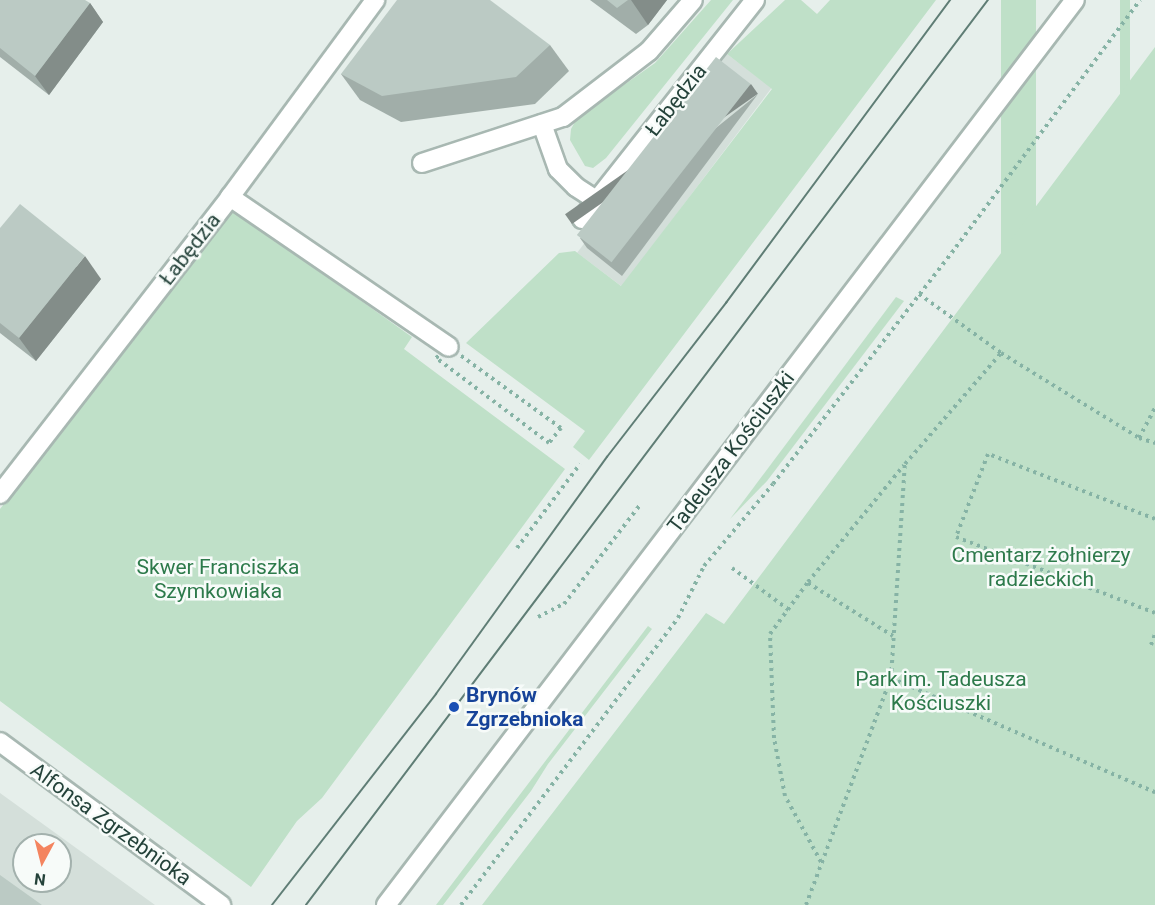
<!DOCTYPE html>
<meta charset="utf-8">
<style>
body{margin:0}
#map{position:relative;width:1155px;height:905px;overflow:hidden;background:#e6efeb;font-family:Roboto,sans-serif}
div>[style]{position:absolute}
.built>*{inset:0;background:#d4dfda;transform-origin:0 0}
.green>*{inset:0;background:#bfe0c8;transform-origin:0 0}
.path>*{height:4px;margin-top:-2px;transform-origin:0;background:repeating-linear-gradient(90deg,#86b3a5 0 3px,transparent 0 7.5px)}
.roads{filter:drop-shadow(2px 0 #a8b8b2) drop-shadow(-2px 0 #a8b8b2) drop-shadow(0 2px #a8b8b2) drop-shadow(0 -2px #a8b8b2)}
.lane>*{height:18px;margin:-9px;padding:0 9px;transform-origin:9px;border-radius:9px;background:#fff}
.street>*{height:18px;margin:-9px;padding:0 9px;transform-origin:9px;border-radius:9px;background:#fff}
.secondary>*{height:18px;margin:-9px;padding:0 9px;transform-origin:9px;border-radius:9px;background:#fff}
.tram>*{height:1.5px;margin:-0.75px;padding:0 0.75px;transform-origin:0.75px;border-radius:0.75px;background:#5f7d75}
.wall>*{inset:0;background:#a1aea9}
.shaded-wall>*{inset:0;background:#838d89;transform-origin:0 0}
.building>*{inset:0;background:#bbcac4;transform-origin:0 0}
.dots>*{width:16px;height:16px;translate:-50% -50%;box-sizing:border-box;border:3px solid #f7fbf9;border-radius:50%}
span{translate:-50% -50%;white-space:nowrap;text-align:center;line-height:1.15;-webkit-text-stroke:5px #f7fbf9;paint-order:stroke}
.street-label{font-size:21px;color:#24423a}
.park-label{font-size:21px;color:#2d7a4b}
.transit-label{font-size:21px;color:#164399;font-weight:700}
.left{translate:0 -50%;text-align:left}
.north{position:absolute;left:12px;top:833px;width:60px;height:60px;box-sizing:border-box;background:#f7fbf9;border:2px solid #a3b1ad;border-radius:50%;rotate:187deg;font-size:16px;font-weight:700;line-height:24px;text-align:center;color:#24423a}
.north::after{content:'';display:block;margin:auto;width:21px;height:27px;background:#f4845f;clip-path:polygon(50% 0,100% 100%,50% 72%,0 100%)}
</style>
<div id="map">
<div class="built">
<i style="left:727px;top:54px;width:56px;height:249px;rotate:37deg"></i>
<i style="clip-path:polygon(evenodd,0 793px,155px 905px,0 905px,0 793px,24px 845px,60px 845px,60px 881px,24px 881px,24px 845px)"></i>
</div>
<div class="green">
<i style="clip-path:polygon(711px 0,733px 0,606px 158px,593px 168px,585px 166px,570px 140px,571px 129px,577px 118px,655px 63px)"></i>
<i style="clip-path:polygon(785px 0,801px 0,817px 14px,830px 0,936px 0,589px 460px,573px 447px,585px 431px,466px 343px,559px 253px,575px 251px,621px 286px,772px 89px,727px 54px)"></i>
<i style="left:1001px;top:0;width:35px;height:665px"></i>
<i style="left:1120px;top:0;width:10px;height:329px"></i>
<i style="clip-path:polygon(1155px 47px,1155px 905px,482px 905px,706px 613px,724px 624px)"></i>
<i style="clip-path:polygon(232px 209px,412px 337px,404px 349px,565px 469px,322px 798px,297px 821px,251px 887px,0 701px,0 509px)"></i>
<i style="clip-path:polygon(896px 297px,904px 301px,767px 481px,730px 519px)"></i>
<i style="clip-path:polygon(648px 626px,652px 629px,548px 764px,531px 791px,443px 905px,436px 905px)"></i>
</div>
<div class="path">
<i style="left:919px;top:294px;width:101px;rotate:35.7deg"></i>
<i style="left:449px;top:347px;width:138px;rotate:35.9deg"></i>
<i style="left:561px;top:428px;width:19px;rotate:129deg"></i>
<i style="left:549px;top:443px;width:141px;rotate:-143deg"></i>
<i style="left:436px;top:358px;width:17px;rotate:-40deg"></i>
<i style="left:1139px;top:438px;width:34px;rotate:-62deg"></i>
<i style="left:1155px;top:519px;width:179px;rotate:-158.7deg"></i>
<i style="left:988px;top:454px;width:89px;rotate:111.1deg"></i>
<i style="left:956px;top:537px;width:213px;rotate:20.9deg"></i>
<i style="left:517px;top:548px;width:105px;rotate:-53.1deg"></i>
<i style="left:732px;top:568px;width:71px;rotate:36.4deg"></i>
<i style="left:808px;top:583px;width:100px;rotate:31.9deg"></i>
<i style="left:538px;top:617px;width:29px;rotate:-27deg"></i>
<i style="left:564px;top:604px;width:125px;rotate:-52.5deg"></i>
<i style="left:1151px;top:645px;width:12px;rotate:-70deg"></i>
<i style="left:891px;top:678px;width:288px;rotate:23.4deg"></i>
<i style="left:821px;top:862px;width:75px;rotate:-118.6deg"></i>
<i style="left:785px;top:796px;width:59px;rotate:-100.7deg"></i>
<i style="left:774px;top:738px;width:104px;rotate:-92.2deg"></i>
<i style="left:770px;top:634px;width:64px;rotate:-53.8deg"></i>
<i style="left:808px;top:582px;width:151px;rotate:-50.6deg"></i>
<i style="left:461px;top:905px;width:360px;rotate:-52.9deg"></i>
<i style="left:678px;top:618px;width:58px;rotate:-63.4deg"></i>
<i style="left:704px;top:566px;width:107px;rotate:-49.9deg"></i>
<i style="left:773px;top:484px;width:299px;rotate:-52.3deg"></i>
<i style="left:956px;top:247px;width:308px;rotate:-53.3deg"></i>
<i style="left:806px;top:905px;width:242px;rotate:-69.5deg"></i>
<i style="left:891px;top:678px;width:214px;rotate:-86.3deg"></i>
<i style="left:905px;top:464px;width:147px;rotate:-49.1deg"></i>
<i style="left:1001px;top:353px;width:162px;rotate:31.6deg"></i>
<i style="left:1139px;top:438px;width:17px;rotate:17deg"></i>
</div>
<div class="roads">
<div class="lane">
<i style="left:230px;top:197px;width:265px;rotate:34.4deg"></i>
<i style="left:0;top:494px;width:376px;rotate:-52.2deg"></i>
<i style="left:230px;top:197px;width:245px;rotate:-53.6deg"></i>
</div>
<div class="street">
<i style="left:542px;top:124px;width:48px;rotate:70.4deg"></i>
<i style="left:558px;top:169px;width:25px;rotate:45deg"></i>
<i style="left:576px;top:187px;width:24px;rotate:33deg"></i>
<i style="left:422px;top:163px;width:148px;rotate:-18.1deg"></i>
<i style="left:563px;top:117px;width:108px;rotate:-37.5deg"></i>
<i style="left:649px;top:51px;width:67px;rotate:-49.2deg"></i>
<i style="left:582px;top:219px;width:279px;rotate:-51.7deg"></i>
<i style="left:0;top:742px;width:275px;rotate:36.4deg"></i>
</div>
<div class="secondary">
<i style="left:386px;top:905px;width:1137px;rotate:-52.72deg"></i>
</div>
</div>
<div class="tram">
<i style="left:272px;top:905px;width:267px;rotate:-52.1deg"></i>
<i style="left:436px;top:694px;width:292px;rotate:-54.2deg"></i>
<i style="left:607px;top:457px;width:195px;rotate:-52.3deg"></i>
<i style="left:726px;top:303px;width:377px;rotate:-53.5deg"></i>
<i style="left:306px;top:905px;width:1133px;rotate:-53deg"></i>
</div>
<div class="wall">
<i style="clip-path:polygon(0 0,90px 3px,103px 22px,49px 95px,0 57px)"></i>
<i style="clip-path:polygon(590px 0,667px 0,648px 25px,636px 34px)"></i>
<i style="clip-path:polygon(550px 45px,569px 71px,535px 104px,401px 122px,360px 100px,341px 74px)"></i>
<i style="clip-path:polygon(758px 94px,622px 276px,587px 248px,580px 238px)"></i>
<i style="clip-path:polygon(0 228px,101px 279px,36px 361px,0 333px)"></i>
</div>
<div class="shaded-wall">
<i style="clip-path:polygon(631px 0,667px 0,648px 25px)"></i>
<i style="clip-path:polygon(90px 3px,103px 22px,49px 95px,35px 76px)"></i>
<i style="left:751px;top:84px;width:12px;height:227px;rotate:55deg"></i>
<i style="clip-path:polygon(85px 256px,101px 279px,36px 361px,19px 338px)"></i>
</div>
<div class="building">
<i style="clip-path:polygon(0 0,85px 0,90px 3px,35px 76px,0 48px)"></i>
<i style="clip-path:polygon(397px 0,490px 0,550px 45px,516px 77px,382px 96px,341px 74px)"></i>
<i style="clip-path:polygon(607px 0,628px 0,617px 8px)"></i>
<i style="left:716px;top:57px;width:44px;height:226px;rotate:38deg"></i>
<i style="clip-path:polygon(20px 204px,85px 256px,19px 338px,0 323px,0 228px)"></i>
<i style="clip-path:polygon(0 875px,42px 905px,0 905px)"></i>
</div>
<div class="dots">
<i style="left:454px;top:707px;background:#1a4fb4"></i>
</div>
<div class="street-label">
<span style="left:676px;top:100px;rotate:-52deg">Łabędzia</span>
<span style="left:190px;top:249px;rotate:-52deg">Łabędzia</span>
<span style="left:731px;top:452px;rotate:-53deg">Tadeusza Kościuszki</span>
<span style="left:111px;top:824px;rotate:36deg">Alfonsa Zgrzebnioka</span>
</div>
<div class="park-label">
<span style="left:1041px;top:567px">Cmentarz żołnierzy<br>radzieckich</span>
<span style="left:218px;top:579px">Skwer Franciszka<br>Szymkowiaka</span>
<span style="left:941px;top:691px">Park im. Tadeusza<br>Kościuszki</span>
</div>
<div class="transit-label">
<span class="left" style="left:466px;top:707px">Brynów<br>Zgrzebnioka</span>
</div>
<div class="north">N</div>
</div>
